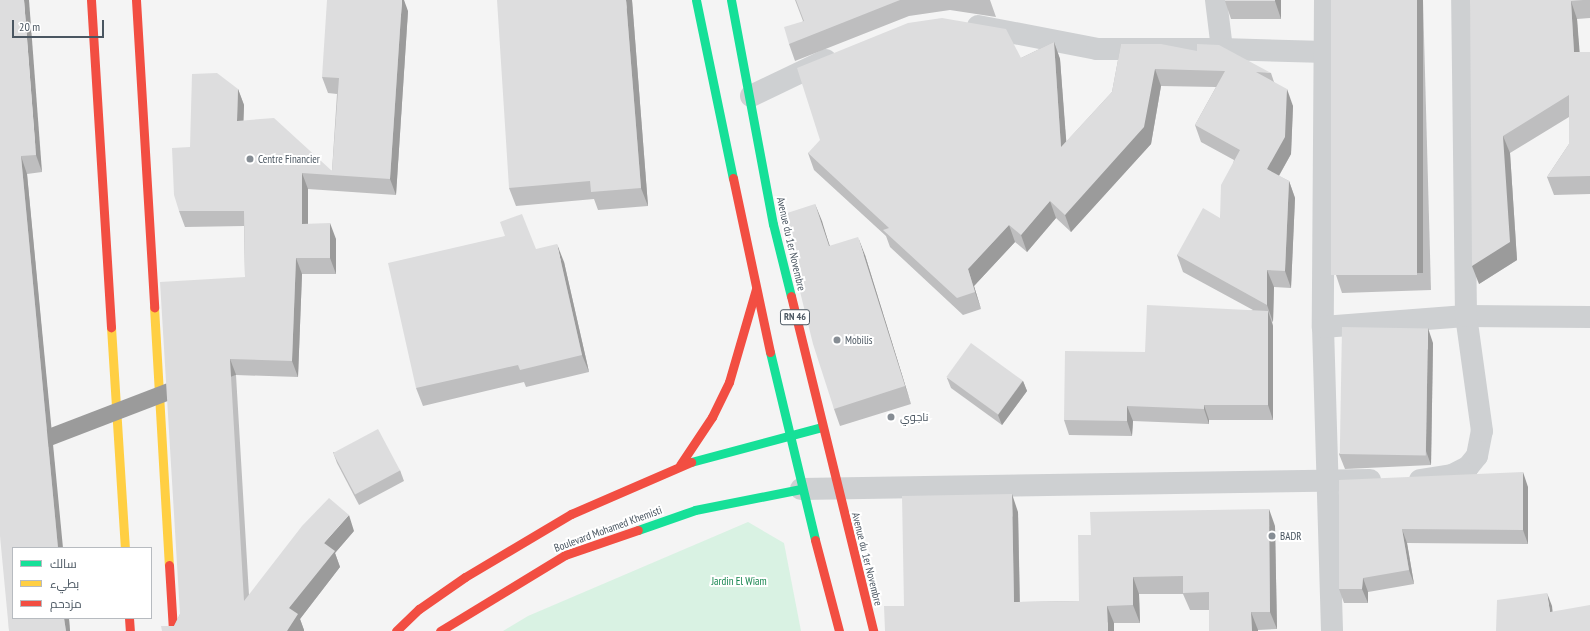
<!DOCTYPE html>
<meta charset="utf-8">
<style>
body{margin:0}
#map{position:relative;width:1590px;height:631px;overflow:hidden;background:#f4f4f4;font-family:"PT Sans Narrow",Cairo,sans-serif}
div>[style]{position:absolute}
.green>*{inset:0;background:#d9f2e3}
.street>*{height:22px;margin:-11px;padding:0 11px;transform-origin:11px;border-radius:11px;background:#ced0d2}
.fast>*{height:9px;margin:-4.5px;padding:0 4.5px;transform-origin:4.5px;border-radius:4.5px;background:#16e098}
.slow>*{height:9px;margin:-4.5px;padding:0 4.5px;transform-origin:4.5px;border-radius:4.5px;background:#ffcf43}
.jam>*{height:9px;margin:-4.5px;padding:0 4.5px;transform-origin:4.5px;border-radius:4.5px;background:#f24e42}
.wall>*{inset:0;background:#bebebf}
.shaded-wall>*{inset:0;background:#9b9b9b;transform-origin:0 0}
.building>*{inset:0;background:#ddddde;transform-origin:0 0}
.dots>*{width:11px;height:11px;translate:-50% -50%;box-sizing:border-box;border:2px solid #fff;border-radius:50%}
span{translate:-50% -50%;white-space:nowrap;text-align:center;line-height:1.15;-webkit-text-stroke:4px #fff;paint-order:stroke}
.shield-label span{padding:1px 3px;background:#fff;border:1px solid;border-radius:3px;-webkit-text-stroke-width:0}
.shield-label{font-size:10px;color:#4a5661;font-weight:700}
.poi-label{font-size:11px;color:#4a5661}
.left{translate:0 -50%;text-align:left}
.street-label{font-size:11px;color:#4a5661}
.park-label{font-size:11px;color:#17864f}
.legend{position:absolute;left:12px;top:547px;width:140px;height:72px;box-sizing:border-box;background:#fff;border:1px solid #b7bbc0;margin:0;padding:5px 7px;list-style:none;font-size:12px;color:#4a5661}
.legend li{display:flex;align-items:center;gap:8px;height:20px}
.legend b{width:20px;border:1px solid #b7bbc0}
.scale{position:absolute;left:12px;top:20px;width:92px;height:18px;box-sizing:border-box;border:2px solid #4a5661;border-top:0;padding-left:5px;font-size:12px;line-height:14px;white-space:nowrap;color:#4a5661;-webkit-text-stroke:3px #fff;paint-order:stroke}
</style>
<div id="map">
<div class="green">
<i style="clip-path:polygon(748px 522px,784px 543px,801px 631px,503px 631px,528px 616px)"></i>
</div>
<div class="street">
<i style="left:1216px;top:0;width:49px;rotate:83deg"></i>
<i style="left:1222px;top:49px;width:104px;rotate:1.7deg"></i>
<i style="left:1325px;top:0;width:327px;rotate:90.4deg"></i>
<i style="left:1323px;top:327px;width:304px;rotate:88.3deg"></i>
<i style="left:978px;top:26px;width:121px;rotate:10.9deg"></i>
<i style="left:1097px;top:49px;width:125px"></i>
<i style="left:751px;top:96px;width:83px;rotate:-25.6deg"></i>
<i style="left:1323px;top:327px;width:143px;rotate:-4.4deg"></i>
<i style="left:1466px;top:316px;width:124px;rotate:0.5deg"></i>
<i style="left:1420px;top:480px;width:32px;rotate:-9deg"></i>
<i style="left:1452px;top:475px;width:18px;rotate:-27deg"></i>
<i style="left:1468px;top:467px;width:14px;rotate:-51deg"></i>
<i style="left:1477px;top:456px;width:25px;rotate:-79deg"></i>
<i style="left:1482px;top:431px;width:116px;rotate:-97.9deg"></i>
<i style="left:1466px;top:316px;width:316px;rotate:-90.7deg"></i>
<i style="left:801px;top:489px;width:569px;rotate:-0.91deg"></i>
</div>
<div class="fast">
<i style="left:696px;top:0;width:182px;rotate:78.3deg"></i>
<i style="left:731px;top:0;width:228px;rotate:79.4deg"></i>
<i style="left:773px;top:224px;width:74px;rotate:76deg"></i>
<i style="left:770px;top:352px;width:193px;rotate:76.5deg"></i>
<i style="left:691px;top:462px;width:136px;rotate:-15deg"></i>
<i style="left:638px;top:530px;width:60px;rotate:-19.3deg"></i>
<i style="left:695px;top:510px;width:108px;rotate:-11.2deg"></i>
</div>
<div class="slow">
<i style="left:154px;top:307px;width:258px;rotate:86.7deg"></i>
<i style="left:111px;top:327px;width:221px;rotate:86.4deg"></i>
</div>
<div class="jam">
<i style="left:91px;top:0;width:328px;rotate:86.5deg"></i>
<i style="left:136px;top:0;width:308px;rotate:86.6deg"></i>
<i style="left:733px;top:178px;width:178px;rotate:78deg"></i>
<i style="left:791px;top:296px;width:345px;rotate:76.2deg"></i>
<i style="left:680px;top:465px;width:58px;rotate:-56.3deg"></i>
<i style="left:712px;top:417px;width:39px;rotate:-64deg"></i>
<i style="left:729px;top:382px;width:97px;rotate:-73.8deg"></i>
<i style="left:815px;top:540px;width:94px;rotate:75.2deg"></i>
<i style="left:169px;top:565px;width:66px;rotate:86.5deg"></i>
<i style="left:129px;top:618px;width:13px;rotate:86deg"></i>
<i style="left:396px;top:631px;width:32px;rotate:-44deg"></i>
<i style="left:419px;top:609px;width:56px;rotate:-34.8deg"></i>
<i style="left:465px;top:577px;width:123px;rotate:-30.7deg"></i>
<i style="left:571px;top:514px;width:131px;rotate:-23.4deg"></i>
<i style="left:440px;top:631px;width:146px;rotate:-31.3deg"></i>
<i style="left:565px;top:555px;width:77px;rotate:-18.9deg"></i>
</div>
<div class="wall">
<i style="clip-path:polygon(0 0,42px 172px,27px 174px,70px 631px,9px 631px)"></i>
<i style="clip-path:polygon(632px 0,648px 206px,598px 210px,594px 199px,516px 206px,509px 188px)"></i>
<i style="clip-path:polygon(795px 0,990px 0,996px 17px,950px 10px,909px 16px,795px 61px,789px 44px,803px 21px)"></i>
<i style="clip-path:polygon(1281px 0,1281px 19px,1231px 19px,1225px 1px)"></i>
<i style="clip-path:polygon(1331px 0,1423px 0,1431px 290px,1342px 293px,1336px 275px)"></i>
<i style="clip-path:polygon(1470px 0,1590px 0,1590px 18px,1577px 19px,1579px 52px,1590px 52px,1590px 194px,1554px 195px,1547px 177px,1569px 144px,1569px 117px,1510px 153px,1517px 260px,1479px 284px)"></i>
<i style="clip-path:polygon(408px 11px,396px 195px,308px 189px,308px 224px,336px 239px,336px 274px,302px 274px,298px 377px,236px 375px,249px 595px,354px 531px,335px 553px,340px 567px,300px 619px,304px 630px,174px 626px,180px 614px,245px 277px,244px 226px,185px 227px,179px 211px,190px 147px,238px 89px,244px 105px,243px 121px,332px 171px,337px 94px,328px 93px,322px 77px)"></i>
<i style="clip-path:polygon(1054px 42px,1060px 59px,1066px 142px,1112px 92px,1121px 44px,1271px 73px,1274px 82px,1293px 106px,1291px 154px,1279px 176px,1289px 181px,1295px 198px,1291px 288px,1274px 287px,1273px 322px,1272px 321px,1273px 326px,1273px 420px,1209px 420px,1209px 424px,1133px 421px,1132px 436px,1069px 435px,1064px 420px,1145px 352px,1253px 310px,1183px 272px,1177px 255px,1220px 218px,1234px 160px,1201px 142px,1195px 125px,1216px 87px,1161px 86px,1151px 144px,1071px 232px,1056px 218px,1027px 252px,1015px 242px,974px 286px,981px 309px,963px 315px,890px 247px,886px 236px,814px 170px,808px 153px,1021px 58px)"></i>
<i style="clip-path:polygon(815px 204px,830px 246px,865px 255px,911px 404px,840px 426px,834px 409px)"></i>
<i style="clip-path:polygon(536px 249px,564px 262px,589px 372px,526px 387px,524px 382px,423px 406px,416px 388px)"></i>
<i style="clip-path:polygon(1433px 343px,1431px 465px,1345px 469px,1339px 454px)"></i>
<i style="clip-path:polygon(947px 378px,1023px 381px,1027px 391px,1002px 425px,951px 388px)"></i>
<i style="clip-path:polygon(333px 452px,400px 470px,404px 481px,359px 505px,337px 463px)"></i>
<i style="clip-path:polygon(1339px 480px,1528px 487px,1528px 544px,1407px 543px,1414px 584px,1368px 592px,1368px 603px,1344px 603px,1339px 589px)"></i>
<i style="clip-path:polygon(1018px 512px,1020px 602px,1079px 601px,1091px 535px,1275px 526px,1277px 629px,1258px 630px,1258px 631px,1209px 631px,1209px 610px,1190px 610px,1183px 594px,1139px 594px,1140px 623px,1114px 623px,904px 606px)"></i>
</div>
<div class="shaded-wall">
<i style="clip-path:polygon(24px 0,29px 0,42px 172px,36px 155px)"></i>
<i style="clip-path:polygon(402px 0,404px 0,408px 11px,396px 195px,390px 179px)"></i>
<i style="clip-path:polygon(626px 0,632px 0,648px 206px,641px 188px)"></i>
<i style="clip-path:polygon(1275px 0,1281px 0,1281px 19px,1275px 1px)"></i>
<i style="left:1417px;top:0;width:6px;height:273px"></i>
<i style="clip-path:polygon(1571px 1px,1577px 19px,1581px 69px,1574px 52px)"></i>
<i style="clip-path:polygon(1054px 42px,1060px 59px,1068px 164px,1061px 147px)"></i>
<i style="clip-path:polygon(1155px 69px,1161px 86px,1151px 144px,1071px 232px,1065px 215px)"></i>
<i style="clip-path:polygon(238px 89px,244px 105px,243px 137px,237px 121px)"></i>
<i style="clip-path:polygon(1287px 89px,1293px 106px,1291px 154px,1273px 186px,1267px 169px)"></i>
<i style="clip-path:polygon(1503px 136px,1510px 153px,1517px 260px,1479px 284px,1472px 266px)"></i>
<i style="clip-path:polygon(21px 156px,27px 174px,63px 548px,58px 548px)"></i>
<i style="clip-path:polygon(302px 173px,308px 189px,308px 240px,302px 224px)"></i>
<i style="clip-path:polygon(1289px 181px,1295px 198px,1291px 288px,1285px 271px)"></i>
<i style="clip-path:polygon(1050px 201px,1056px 218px,1027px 252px,1021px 235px)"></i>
<i style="clip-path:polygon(815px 204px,822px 221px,835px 264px)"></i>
<i style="clip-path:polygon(330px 223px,336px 239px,336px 274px,330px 258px)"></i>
<i style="clip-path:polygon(1009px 225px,1015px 242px,974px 286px,981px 309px,975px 292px,968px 269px)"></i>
<i style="clip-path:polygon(858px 237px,865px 255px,911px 404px,905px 386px)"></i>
<i style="clip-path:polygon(557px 244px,564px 262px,589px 372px,582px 355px)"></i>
<i style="clip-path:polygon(296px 258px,302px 274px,298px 377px,292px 361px)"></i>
<i style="clip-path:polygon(1267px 270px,1274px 287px,1273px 322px,1267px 305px)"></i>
<i style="clip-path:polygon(1268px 311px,1273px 326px,1273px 420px,1268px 405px)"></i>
<i style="clip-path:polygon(1428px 328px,1433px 343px,1431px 465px,1426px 451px)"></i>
<i style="left:230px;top:359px;width:17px;height:242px;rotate:69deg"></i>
<i style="clip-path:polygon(1023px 381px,1027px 391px,1002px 425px,998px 415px)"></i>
<i style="clip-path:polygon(1204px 405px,1209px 420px,1209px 424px,1204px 409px)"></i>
<i style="clip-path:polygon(1127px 406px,1133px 421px,1132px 436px,1127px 421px)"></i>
<i style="clip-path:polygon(1523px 472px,1528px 487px,1528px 544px,1523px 530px)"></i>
<i style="clip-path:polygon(1012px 494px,1018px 512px,1020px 620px,1014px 602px)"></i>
<i style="clip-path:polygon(1269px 509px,1275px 526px,1277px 629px,1270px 612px)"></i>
<i style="clip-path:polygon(349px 515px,354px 531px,335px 553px,340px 567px,300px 619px,304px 630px,304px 631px,287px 631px,289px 608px,324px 543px)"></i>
<i style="clip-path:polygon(1402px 529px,1407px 543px,1414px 584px,1409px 570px)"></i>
<i style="clip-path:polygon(1133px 577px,1139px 594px,1140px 623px,1133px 605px)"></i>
<i style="clip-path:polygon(1363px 578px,1368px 592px,1368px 603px,1362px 589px)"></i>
<i style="clip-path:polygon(1547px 593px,1552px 606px,1554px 625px,1550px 612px)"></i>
<i style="clip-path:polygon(1107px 606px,1114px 623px,1114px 631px,1108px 631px)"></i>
<i style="clip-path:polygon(1251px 612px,1258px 630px,1258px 631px,1252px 631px)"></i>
<i style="clip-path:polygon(64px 618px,69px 618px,70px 631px,66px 631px)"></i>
</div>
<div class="building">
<i style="clip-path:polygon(0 0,24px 0,36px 155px,21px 156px,58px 548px,13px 548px,13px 618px,64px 618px,66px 631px,9px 631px,0 536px)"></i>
<i style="clip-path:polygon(327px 0,402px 0,390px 179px,302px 173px,302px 224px,330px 223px,330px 258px,296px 258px,292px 361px,230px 359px,244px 601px,302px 526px,329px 498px,349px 515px,324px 543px,335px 551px,289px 608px,298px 614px,287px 631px,162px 631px,161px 626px,174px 626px,180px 614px,160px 282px,245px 277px,244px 211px,179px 211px,174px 195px,172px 148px,190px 147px,192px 74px,217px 73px,238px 89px,237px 121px,274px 118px,332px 171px,339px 78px,322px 77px)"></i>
<i style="clip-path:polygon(497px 0,626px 0,641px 188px,591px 192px,590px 181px,509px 188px)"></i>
<i style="clip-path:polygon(796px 0,900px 0,789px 44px,784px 27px,804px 21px)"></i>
<i style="left:1225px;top:0;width:50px;height:1px"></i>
<i style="left:1331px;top:0;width:86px;height:275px"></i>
<i style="clip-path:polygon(1470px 0,1583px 0,1571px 1px,1574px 52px,1590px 52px,1590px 176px,1547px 177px,1569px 144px,1569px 95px,1503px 136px,1510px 242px,1472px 266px)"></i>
<i style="clip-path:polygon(942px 18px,1006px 29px,1021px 58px,1054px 42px,1061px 147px,1112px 92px,1121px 44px,1161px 44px,1197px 51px,1197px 44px,1219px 45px,1271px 73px,1256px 72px,1287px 89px,1285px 137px,1267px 169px,1289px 181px,1285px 271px,1267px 270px,1267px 305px,1177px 255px,1203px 208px,1220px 218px,1221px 185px,1240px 150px,1195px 125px,1225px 71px,1155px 69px,1144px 127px,1065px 215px,1050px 201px,1021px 235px,1009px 225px,968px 269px,975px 292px,957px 298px,883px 230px,889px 228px,808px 153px,820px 140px,797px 68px,908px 23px)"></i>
<i style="clip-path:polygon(815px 204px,829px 246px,858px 237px,905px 386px,834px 409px,813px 344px,781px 215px)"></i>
<i style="clip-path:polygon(522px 214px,536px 249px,557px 244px,582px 355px,520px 370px,518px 365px,416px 388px,388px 263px,505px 236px,500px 222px)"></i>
<i style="clip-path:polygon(1147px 305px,1268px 311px,1268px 405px,1204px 405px,1204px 409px,1127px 406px,1127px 421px,1064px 420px,1065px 351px,1145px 352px)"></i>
<i style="left:1342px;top:327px;width:86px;height:127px;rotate:1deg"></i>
<i style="left:971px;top:343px;width:64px;height:42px;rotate:36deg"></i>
<i style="left:378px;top:429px;width:47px;height:51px;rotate:62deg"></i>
<i style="clip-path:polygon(1523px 472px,1523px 530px,1402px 529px,1409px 570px,1363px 578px,1362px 589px,1339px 589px,1339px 480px)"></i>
<i style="clip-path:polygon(1012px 494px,1014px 602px,1079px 601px,1078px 535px,1091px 535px,1090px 512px,1269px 509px,1270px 612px,1251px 612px,1252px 631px,1209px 631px,1209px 592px,1183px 593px,1183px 576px,1133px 577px,1133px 605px,1107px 606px,1108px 631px,885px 631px,884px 606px,904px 606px,902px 496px)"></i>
<i style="clip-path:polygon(1547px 593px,1550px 612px,1590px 605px,1590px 631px,1496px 631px,1497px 600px)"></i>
</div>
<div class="dots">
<i style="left:250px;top:159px;background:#868d94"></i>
<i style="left:837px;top:340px;background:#868d94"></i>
<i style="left:891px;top:417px;background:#868d94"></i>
<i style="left:1272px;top:536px;background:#868d94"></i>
</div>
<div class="shield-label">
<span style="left:795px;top:317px">RN 46</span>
</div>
<div class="poi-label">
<span class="left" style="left:258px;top:159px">Centre Financier</span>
<span class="left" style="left:845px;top:340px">Mobilis</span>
<span class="left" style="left:900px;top:417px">ناجوي</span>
<span class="left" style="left:1280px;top:536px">BADR</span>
</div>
<div class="street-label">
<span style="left:791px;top:244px;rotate:77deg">Avenue du 1er Novembre</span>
<span style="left:608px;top:529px;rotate:-20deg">Boulevard Mohamed Khemisti</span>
<span style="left:867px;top:559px;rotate:76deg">Avenue du 1er Novembre</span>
</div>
<div class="park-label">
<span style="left:739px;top:581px">Jardin El Wiam</span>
</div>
<ul class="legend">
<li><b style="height:5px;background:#16e098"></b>سالك</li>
<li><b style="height:5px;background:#ffcf43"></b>بطيء</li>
<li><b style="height:5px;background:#f24e42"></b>مزدحم</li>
</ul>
<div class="scale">20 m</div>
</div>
